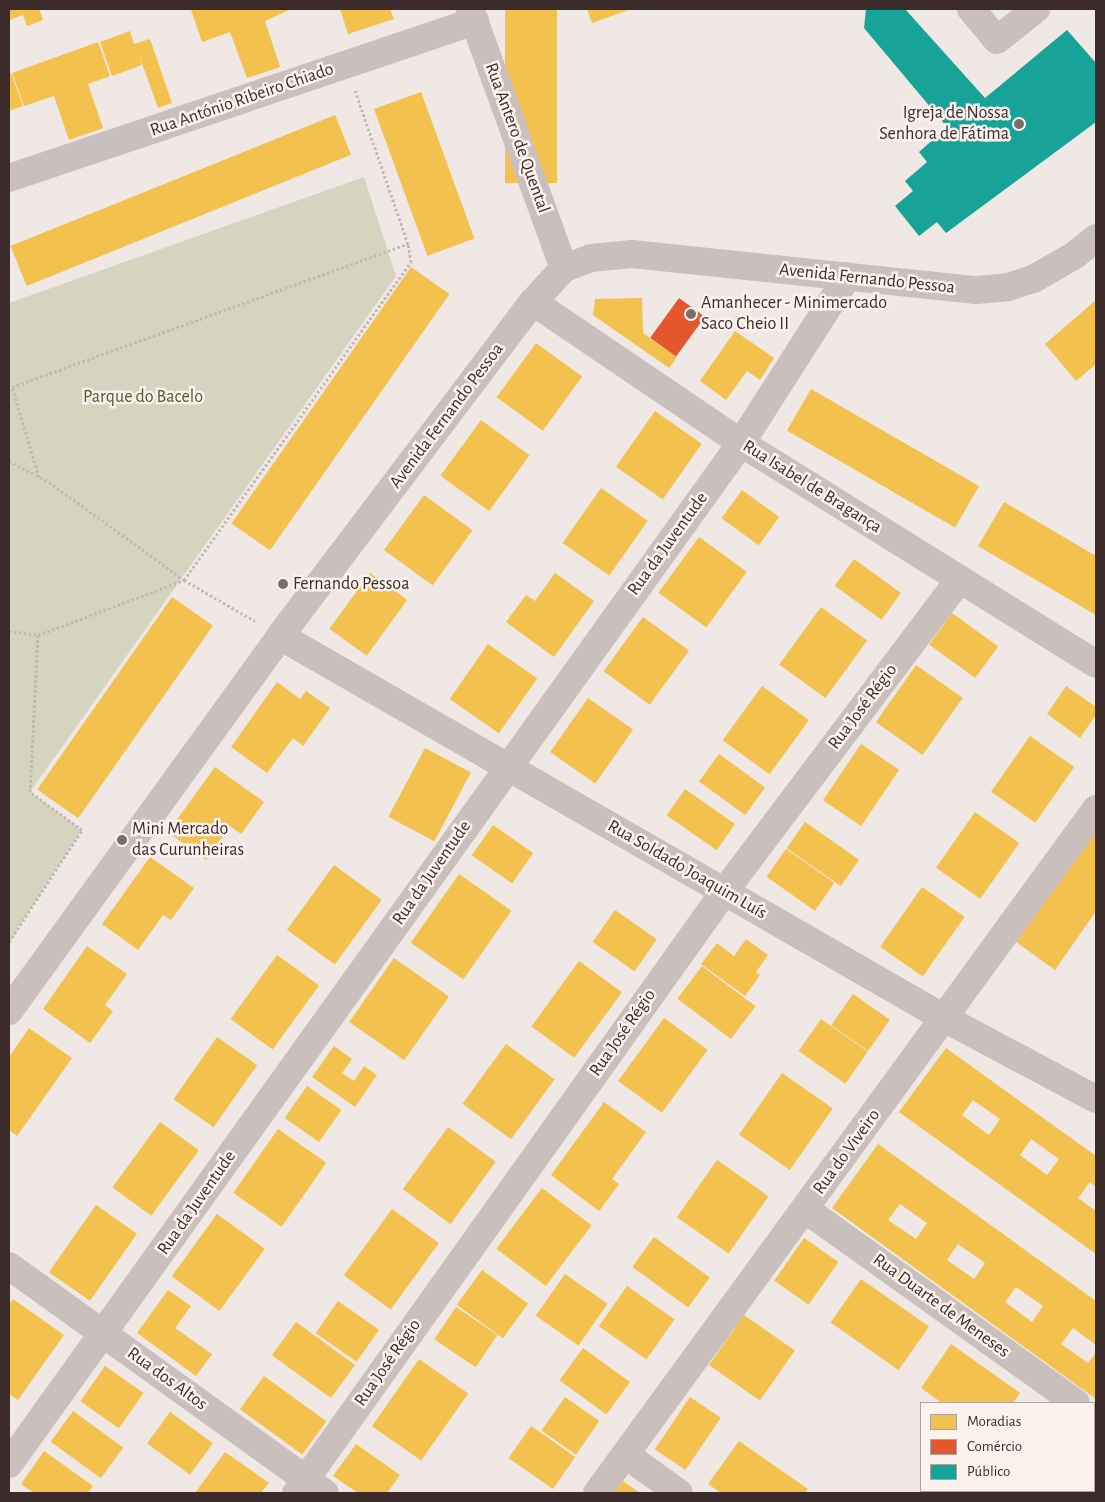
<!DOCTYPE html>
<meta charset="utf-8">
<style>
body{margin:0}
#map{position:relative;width:1105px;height:1502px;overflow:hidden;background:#f0e8e4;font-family:"Alegreya Sans",sans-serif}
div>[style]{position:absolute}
.green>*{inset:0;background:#d5d4be}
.homes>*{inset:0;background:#f2c14e;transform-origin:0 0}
.shops>*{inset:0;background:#e4572e;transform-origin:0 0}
.public>*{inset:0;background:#17a398}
.path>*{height:3px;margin-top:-1.5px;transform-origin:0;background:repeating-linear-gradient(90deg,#c2b9b5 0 2.5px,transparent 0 5px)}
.street>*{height:28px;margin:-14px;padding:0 14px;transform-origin:14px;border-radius:14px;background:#c9c0bd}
.dots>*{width:14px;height:14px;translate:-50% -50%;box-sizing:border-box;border:2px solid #fbf2ed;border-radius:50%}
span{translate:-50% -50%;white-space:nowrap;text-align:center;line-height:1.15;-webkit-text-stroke:5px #fbf2ed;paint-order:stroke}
.street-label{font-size:18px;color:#3b2c2b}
.poi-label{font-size:18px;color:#3b2c2b}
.right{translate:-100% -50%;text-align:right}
.left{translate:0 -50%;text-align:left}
.park-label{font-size:18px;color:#525a2d}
.frame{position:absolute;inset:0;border:10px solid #3b2c2b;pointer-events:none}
.legend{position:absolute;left:920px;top:1402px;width:175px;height:90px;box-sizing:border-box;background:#fbf2ed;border:1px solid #aea39f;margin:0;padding:6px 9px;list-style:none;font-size:15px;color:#3b2c2b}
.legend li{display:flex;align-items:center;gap:10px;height:25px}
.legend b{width:25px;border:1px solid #aea39f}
</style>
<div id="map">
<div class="green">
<i style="clip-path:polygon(364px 177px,396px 276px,30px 792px,82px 830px,9px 942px,9px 303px)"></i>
</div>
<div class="homes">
<i style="clip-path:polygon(9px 9px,39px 9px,43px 20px,27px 26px,23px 15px,9px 20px)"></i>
<i style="clip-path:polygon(291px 9px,265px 21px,280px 67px,247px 78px,230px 32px,202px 42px,191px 10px)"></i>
<i style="clip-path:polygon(340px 9px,390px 9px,394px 19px,348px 34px)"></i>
<i style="left:505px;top:9px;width:52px;height:174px"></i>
<i style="clip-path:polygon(587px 9px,631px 9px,592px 23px)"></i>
<i style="clip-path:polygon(130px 31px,134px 44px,150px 39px,172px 103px,158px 108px,138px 52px,142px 65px,112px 76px,100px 42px)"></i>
<i style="clip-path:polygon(98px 42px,110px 76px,88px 84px,103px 128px,69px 140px,54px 96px,24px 106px,12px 73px)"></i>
<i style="clip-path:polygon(11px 73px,23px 106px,9px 111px,9px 74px)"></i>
<i style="left:421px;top:92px;width:156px;height:50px;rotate:70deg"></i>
<i style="left:335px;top:115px;width:43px;height:350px;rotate:68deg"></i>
<i style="left:411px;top:267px;width:47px;height:313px;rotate:35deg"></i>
<i style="clip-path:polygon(642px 298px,643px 333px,677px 357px,669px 368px,593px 315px,595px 299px)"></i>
<i style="clip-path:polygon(1096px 300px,1096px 364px,1076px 381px,1045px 344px)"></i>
<i style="clip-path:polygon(735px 331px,774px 358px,760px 380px,747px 371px,726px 400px,700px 381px)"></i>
<i style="left:536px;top:343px;width:57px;height:67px;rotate:36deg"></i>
<i style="left:811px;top:389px;width:194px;height:48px;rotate:30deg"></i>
<i style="left:655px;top:411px;width:57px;height:68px;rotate:35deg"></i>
<i style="left:481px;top:420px;width:60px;height:69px;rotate:36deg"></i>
<i style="left:601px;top:488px;width:57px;height:67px;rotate:35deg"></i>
<i style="left:742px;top:490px;width:46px;height:35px;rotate:36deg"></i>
<i style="left:424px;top:495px;width:60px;height:68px;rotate:36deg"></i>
<i style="clip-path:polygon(1004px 502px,1096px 556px,1096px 615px,978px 546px)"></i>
<i style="left:699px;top:537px;width:59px;height:69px;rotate:36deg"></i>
<i style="left:854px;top:559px;width:58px;height:33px;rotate:36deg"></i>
<i style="left:370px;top:573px;width:46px;height:69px;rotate:36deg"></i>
<i style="clip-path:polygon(555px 573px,594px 601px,554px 657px,506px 622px,526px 595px,535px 601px)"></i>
<i style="left:172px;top:597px;width:50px;height:235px;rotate:35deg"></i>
<i style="left:821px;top:607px;width:57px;height:71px;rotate:36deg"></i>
<i style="left:952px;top:613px;width:57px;height:39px;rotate:36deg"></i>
<i style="left:643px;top:617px;width:57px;height:67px;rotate:36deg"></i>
<i style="left:488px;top:644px;width:60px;height:67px;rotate:35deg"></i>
<i style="left:916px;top:665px;width:57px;height:70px;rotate:35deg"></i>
<i style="clip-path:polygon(277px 682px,300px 699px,306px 691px,330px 708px,303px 746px,293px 738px,267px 773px,231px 747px)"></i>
<i style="left:762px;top:686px;width:58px;height:67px;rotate:36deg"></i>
<i style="clip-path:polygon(1066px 686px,1096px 707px,1096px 715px,1080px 738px,1047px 714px)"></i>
<i style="left:588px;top:698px;width:55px;height:66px;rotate:35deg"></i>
<i style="left:1030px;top:736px;width:54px;height:68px;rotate:35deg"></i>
<i style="left:861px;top:744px;width:46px;height:68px;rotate:34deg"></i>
<i style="left:425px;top:748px;width:52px;height:78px;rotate:28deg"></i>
<i style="left:719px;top:754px;width:57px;height:34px;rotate:36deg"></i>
<i style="clip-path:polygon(215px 767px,264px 802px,241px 834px,230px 826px,206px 860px,168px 832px)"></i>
<i style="left:685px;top:789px;width:61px;height:32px;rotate:35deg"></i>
<i style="left:975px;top:812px;width:54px;height:68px;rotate:35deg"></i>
<i style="left:805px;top:822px;width:66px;height:32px;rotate:35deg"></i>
<i style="left:493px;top:825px;width:49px;height:37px;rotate:35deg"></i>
<i style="clip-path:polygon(1096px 829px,1096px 911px,1055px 970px,1016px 942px)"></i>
<i style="left:786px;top:849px;width:59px;height:34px;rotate:35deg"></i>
<i style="clip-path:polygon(150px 857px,194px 888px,171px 920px,163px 915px,138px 950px,102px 924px)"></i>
<i style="left:334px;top:865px;width:59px;height:80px;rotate:36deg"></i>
<i style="left:459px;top:874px;width:64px;height:84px;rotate:35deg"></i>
<i style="left:922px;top:887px;width:52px;height:73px;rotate:35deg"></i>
<i style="left:615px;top:910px;width:51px;height:39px;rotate:35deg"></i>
<i style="clip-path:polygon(746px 939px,768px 955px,756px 972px,760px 975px,745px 996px,701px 964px,717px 943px,734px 956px)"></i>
<i style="clip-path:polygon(87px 946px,127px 974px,105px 1005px,113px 1011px,90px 1043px,43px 1009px)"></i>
<i style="left:277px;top:955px;width:52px;height:79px;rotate:36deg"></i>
<i style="left:394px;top:958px;width:67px;height:78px;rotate:35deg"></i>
<i style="left:579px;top:961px;width:53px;height:81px;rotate:36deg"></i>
<i style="left:702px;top:966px;width:67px;height:41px;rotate:37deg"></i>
<i style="left:853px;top:994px;width:45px;height:38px;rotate:35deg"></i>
<i style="left:664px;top:1018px;width:54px;height:78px;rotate:36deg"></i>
<i style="left:821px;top:1019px;width:57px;height:39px;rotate:35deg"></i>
<i style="clip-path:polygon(29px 1028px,72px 1058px,17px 1136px,9px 1130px,9px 1057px)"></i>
<i style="left:217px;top:1037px;width:49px;height:76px;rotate:35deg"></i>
<i style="left:506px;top:1044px;width:60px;height:74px;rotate:36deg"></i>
<i style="clip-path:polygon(334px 1046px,352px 1059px,342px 1073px,354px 1081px,364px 1066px,377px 1075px,355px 1107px,312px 1077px)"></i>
<i style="clip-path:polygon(evenodd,946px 1048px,1096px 1156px,1096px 1187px,1090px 1182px,1078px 1198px,1096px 1211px,1096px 1254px,899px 1112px,946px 1048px,973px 1100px,1000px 1119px,989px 1135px,962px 1115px,973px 1100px,946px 1048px,1031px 1139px,1059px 1159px,1047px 1175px,1020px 1155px,1031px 1139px)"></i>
<i style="left:782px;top:1073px;width:62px;height:75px;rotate:35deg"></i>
<i style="left:307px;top:1086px;width:42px;height:39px;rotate:35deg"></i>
<i style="clip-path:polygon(604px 1102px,646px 1132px,612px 1179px,619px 1184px,599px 1211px,551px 1175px)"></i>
<i style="left:160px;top:1122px;width:48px;height:81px;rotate:36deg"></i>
<i style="left:448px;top:1127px;width:59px;height:77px;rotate:36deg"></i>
<i style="left:278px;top:1129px;width:59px;height:78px;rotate:35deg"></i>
<i style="clip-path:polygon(evenodd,878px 1144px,1096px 1301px,1096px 1345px,1073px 1328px,1061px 1344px,1088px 1363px,1096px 1353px,1096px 1399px,832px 1208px,878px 1144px,900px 1204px,927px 1223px,916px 1239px,888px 1220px,900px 1204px,878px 1144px,958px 1244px,985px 1263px,974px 1279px,947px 1260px,958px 1244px,878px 1144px,1016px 1287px,1043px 1306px,1032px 1322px,1005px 1302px,1016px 1287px)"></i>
<i style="left:717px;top:1160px;width:63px;height:70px;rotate:35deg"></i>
<i style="left:542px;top:1188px;width:62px;height:76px;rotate:37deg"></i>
<i style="left:96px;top:1205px;width:50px;height:82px;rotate:35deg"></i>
<i style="left:392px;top:1209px;width:58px;height:82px;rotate:36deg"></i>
<i style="left:217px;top:1214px;width:59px;height:77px;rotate:36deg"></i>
<i style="left:654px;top:1237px;width:69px;height:37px;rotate:36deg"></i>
<i style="left:804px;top:1238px;width:42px;height:52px;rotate:35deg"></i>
<i style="left:482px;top:1270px;width:57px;height:43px;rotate:36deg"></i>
<i style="left:565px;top:1274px;width:52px;height:51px;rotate:35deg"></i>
<i style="left:861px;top:1279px;width:83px;height:53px;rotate:35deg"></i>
<i style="left:627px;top:1286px;width:58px;height:49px;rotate:35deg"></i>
<i style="clip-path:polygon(168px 1290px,191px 1306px,175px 1328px,212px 1354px,196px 1376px,137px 1333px)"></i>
<i style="clip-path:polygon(13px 1299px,64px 1335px,18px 1400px,9px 1394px,9px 1305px)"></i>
<i style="left:338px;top:1301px;width:50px;height:39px;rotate:35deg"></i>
<i style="left:456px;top:1307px;width:50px;height:39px;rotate:34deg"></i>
<i style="left:744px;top:1315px;width:62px;height:61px;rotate:35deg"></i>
<i style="left:296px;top:1322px;width:73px;height:41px;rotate:36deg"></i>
<i style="clip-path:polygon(951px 1344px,1020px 1393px,1013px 1403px,942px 1403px,921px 1388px)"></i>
<i style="left:583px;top:1348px;width:58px;height:40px;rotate:36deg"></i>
<i style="left:419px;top:1359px;width:60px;height:82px;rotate:35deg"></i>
<i style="left:105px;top:1366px;width:47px;height:43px;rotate:35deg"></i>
<i style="left:264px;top:1376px;width:77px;height:41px;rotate:36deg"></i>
<i style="left:565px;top:1397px;width:42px;height:41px;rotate:35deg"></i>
<i style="left:690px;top:1397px;width:37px;height:63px;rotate:34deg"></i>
<i style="left:73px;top:1411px;width:62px;height:38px;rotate:36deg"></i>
<i style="left:170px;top:1412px;width:53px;height:39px;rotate:36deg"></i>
<i style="left:531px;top:1426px;width:54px;height:39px;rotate:35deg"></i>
<i style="clip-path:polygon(739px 1441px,808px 1489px,805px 1493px,721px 1493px,708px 1484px)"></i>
<i style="clip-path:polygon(356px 1444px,400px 1475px,387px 1493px,358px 1493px,333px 1476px)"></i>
<i style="clip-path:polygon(1094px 1447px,1096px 1449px,1094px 1486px)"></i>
<i style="clip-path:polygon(44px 1451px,93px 1486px,88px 1493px,34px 1493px,21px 1484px)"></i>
<i style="clip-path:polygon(225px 1452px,269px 1483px,261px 1493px,195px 1493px)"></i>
<i style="clip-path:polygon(623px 1481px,640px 1493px,614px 1493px)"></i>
</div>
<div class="shops">
<i style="left:679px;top:298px;width:32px;height:49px;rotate:36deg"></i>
</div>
<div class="public">
<i style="clip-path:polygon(866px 9px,905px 9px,985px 98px,1067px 30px,1096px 63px,1096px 122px,946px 233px,937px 222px,919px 236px,895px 206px,913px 191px,905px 181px,927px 162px,919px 152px,947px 127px,864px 28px)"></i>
</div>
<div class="path">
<i style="left:9px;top:461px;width:45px;rotate:27.7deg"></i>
<i style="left:49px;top:482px;width:167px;rotate:36deg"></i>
<i style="left:184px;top:580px;width:82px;rotate:30deg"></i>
<i style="left:39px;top:477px;width:94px;rotate:-106.7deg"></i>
<i style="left:12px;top:387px;width:421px;rotate:-19.9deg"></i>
<i style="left:9px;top:631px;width:29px;rotate:8deg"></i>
<i style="left:9px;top:942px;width:134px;rotate:-56.9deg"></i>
<i style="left:82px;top:830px;width:64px;rotate:-143.8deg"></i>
<i style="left:30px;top:792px;width:157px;rotate:-87.1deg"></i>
<i style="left:38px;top:635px;width:156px;rotate:-20.6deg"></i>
<i style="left:184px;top:580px;width:391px;rotate:-54.5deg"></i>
<i style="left:411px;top:262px;width:18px;rotate:-99deg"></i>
<i style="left:408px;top:244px;width:163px;rotate:-109deg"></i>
</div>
<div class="street">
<i style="left:470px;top:9px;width:276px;rotate:70.1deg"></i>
<i style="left:971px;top:9px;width:40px;rotate:50deg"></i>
<i style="left:997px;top:40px;width:50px;rotate:-38.5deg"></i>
<i style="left:9px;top:178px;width:492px;rotate:-18.6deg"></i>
<i style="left:533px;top:302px;width:251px;rotate:34.1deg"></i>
<i style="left:741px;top:443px;width:418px;rotate:31.9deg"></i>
<i style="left:280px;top:636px;width:766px;rotate:29.91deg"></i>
<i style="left:944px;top:1018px;width:172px;rotate:28.1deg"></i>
<i style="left:9px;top:1011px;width:463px;rotate:-54.1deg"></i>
<i style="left:280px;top:636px;width:419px;rotate:-52.9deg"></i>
<i style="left:533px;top:302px;width:46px;rotate:-47.6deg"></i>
<i style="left:564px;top:268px;width:29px;rotate:-20deg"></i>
<i style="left:591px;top:258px;width:41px;rotate:-5.6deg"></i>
<i style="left:632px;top:254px;width:346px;rotate:6deg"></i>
<i style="left:976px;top:290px;width:32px;rotate:-5deg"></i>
<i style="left:1008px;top:287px;width:28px;rotate:-18deg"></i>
<i style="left:1035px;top:278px;width:46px;rotate:-29.9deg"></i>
<i style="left:1075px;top:255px;width:27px;rotate:-39deg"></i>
<i style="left:805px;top:1209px;width:333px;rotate:35.6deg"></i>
<i style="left:9px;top:1266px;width:389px;rotate:35.7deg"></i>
<i style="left:1094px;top:1416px;width:3px;rotate:45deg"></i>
<i style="left:626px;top:1455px;width:65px;rotate:35.6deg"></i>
<i style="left:9px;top:1464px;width:1256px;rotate:-54.36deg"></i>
<i style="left:741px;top:443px;width:198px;rotate:-57.4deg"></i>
<i style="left:296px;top:1493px;width:738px;rotate:-54.54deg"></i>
<i style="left:724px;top:892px;width:391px;rotate:-53deg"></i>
<i style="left:597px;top:1493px;width:847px;rotate:-53.89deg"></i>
</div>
<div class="dots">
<i style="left:1019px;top:124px;background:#7a6e6c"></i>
<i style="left:691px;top:314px;background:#7a6e6c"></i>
<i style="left:283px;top:584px;background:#7a6e6c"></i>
<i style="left:122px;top:840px;background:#7a6e6c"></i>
</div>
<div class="street-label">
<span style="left:242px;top:100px;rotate:-19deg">Rua António Ribeiro Chiado</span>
<span style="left:517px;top:138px;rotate:70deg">Rua Antero de Quental</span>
<span style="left:867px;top:279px;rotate:6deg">Avenida Fernando Pessoa</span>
<span style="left:447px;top:416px;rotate:-53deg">Avenida Fernando Pessoa</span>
<span style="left:812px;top:487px;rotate:32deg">Rua Isabel de Bragança</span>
<span style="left:668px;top:544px;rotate:-54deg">Rua da Juventude</span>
<span style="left:863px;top:707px;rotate:-53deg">Rua José Régio</span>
<span style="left:687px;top:870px;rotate:30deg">Rua Soldado Joaquim Luís</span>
<span style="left:432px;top:873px;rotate:-55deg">Rua da Juventude</span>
<span style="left:623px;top:1033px;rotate:-55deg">Rua José Régio</span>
<span style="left:847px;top:1152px;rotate:-54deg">Rua do Viveiro</span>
<span style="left:197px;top:1203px;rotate:-55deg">Rua da Juventude</span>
<span style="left:941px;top:1306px;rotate:36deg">Rua Duarte de Meneses</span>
<span style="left:388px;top:1363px;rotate:-55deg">Rua José Régio</span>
<span style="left:167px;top:1379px;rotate:36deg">Rua dos Altos</span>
</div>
<div class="poi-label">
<span class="right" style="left:1009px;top:124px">Igreja de Nossa<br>Senhora de Fátima</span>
<span class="left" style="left:701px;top:314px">Amanhecer - Minimercado<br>Saco Cheio II</span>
<span class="left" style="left:293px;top:584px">Fernando Pessoa</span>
<span class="left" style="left:132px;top:840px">Mini Mercado<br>das Curunheiras</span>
</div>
<div class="park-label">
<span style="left:143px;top:397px">Parque do Bacelo</span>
</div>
<div class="frame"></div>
<ul class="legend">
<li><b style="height:14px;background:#f2c14e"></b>Moradias</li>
<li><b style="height:14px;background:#e4572e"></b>Comércio</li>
<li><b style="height:14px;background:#17a398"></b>Público</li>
</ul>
</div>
